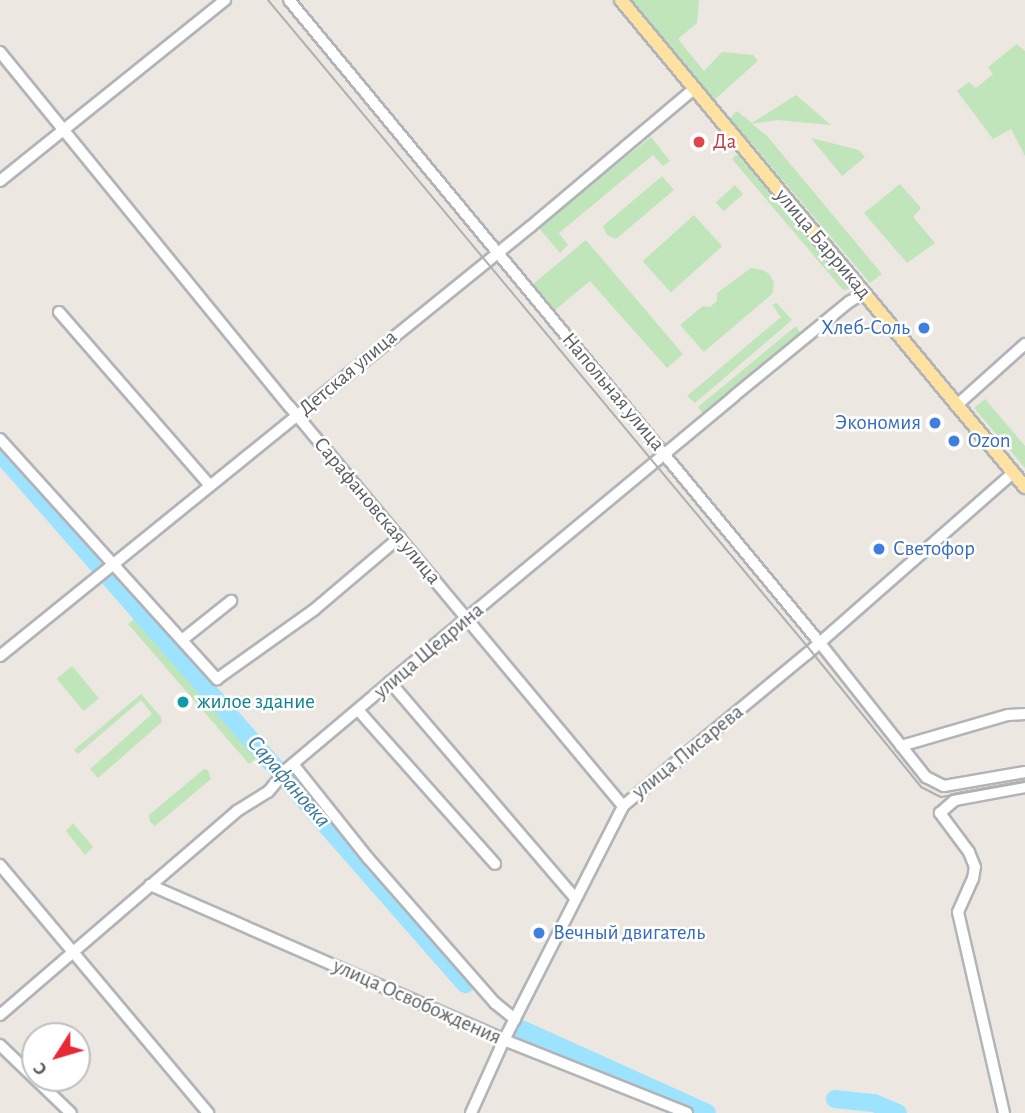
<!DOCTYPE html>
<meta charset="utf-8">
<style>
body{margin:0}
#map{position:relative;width:1025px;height:1113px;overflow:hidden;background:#ece7e0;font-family:"Alegreya Sans",sans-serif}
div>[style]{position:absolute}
.green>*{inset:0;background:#c1e5bb;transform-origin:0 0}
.river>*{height:18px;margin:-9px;padding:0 9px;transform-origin:9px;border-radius:9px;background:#9de3ff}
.roads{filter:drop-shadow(2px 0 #b1b4b8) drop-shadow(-2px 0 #b1b4b8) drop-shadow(0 2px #b1b4b8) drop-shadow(0 -2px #b1b4b8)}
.minor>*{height:10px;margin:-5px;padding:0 5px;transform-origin:5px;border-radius:5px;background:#fff}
.major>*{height:12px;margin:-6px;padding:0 6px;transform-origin:6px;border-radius:6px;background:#ffe2a2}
.tram>*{height:2px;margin:-1px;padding:0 1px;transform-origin:1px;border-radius:1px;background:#afb0b1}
.dots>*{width:19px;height:19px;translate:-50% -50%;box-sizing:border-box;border:4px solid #fff;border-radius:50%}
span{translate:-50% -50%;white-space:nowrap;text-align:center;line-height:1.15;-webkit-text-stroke:5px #fff;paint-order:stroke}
.health-label{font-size:21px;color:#be3a42}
.left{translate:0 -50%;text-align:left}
.street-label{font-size:21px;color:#595e61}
.shop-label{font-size:21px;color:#366cbe}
.right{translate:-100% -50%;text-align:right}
.culture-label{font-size:21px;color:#0d838f}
.water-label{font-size:23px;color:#36799f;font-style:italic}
.north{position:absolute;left:21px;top:1022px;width:70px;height:70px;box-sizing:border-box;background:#fff;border:2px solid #bdbfc0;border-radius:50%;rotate:233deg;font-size:19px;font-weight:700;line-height:28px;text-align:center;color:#595e61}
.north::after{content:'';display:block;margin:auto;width:24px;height:32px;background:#ea2735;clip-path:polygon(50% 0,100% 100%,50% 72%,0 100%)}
</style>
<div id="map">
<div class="green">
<i style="clip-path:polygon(630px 0,699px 0,697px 23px,678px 39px,704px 71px,722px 52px,753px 55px,758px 61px,714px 100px)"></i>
<i style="clip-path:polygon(1017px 44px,1025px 51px,1025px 156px,1011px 129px,993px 139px,957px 91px,969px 82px,976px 88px,993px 74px,988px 67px)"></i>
<i style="clip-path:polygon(796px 95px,831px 125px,777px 120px,752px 124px,767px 136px,882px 274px,870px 283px,730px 118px,737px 111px,752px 123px)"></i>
<i style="clip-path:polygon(651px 137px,670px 161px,663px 166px,653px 155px,559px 233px,568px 245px,560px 253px,538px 227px)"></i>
<i style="clip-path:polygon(811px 138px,859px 150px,865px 157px,842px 176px)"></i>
<i style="clip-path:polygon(737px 154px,850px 289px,843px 290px,732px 159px)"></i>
<i style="clip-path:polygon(662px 176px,674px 190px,616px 239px,607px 235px,603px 226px)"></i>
<i style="clip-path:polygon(900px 184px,921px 208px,913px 217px,935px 243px,907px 263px,864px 213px)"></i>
<i style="left:735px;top:185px;width:12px;height:26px;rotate:48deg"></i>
<i style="left:694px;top:215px;width:42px;height:69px;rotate:48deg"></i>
<i style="clip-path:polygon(586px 240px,683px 354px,667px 368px,590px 281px,555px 310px,533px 284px)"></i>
<i style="clip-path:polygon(751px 268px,763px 270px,769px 274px,774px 282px,772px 294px,704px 352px,680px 325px,703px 306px,710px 307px,717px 301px,717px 293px)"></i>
<i style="clip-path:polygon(777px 303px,792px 320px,695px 403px,687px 396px,781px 317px,772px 305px)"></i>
<i style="clip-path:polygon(796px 326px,801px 334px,800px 339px,704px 415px,698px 407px)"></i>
<i style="clip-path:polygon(985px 399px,1025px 446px,1025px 468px,974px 408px)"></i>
<i style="clip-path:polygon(139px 615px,263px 753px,249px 764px,128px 624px)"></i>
<i style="left:72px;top:666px;width:42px;height:20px;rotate:50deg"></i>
<i style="clip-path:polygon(141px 694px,161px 717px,162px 722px,98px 778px,90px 769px,152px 714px,141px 700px,78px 754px,74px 750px)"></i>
<i style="clip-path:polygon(204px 769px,208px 770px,211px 779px,155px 826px,150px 822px,149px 815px)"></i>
<i style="clip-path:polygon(73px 823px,93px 847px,85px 855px,66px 831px)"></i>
</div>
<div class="river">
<i style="left:0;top:453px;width:706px;rotate:48.79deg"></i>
<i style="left:519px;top:1028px;width:206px;rotate:24.3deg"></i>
<i style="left:835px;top:1099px;width:39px;rotate:6deg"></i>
<i style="left:874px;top:1103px;width:26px;rotate:23deg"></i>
</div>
<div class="roads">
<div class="minor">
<i style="left:289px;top:0;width:834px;rotate:50.45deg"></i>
<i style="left:820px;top:643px;width:171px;rotate:51.7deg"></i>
<i style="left:926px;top:777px;width:20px;rotate:27deg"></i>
<i style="left:944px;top:786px;width:82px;rotate:-9.8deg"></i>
<i style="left:0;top:52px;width:458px;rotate:50.8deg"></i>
<i style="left:290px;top:407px;width:520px;rotate:50.15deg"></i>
<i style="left:0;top:181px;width:289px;rotate:-38.8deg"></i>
<i style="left:59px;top:312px;width:230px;rotate:49deg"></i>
<i style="left:956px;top:406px;width:93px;rotate:-41.9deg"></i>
<i style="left:0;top:439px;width:324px;rotate:47.9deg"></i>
<i style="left:217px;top:679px;width:120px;rotate:-35.5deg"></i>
<i style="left:315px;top:609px;width:111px;rotate:-40.3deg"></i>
<i style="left:182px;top:640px;width:63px;rotate:-38.5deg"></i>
<i style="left:0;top:656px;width:682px;rotate:-38.99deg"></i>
<i style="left:530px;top:227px;width:214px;rotate:-40.1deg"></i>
<i style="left:390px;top:682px;width:284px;rotate:49.4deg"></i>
<i style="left:358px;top:710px;width:206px;rotate:48.3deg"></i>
<i style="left:901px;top:746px;width:111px;rotate:-16.2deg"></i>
<i style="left:1008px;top:715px;width:17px;rotate:-3deg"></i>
<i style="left:293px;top:764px;width:120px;rotate:51.4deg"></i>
<i style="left:368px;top:858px;width:193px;rotate:48.8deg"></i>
<i style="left:495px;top:1003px;width:26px;rotate:39deg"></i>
<i style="left:0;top:865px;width:324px;rotate:50deg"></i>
<i style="left:150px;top:885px;width:386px;rotate:23.6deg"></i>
<i style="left:504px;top:1040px;width:197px;rotate:21.7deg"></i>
<i style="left:0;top:1015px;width:313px;rotate:-40.7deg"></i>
<i style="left:237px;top:811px;width:36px;rotate:-32deg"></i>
<i style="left:268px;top:792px;width:31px;rotate:-50deg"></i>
<i style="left:288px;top:768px;width:133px;rotate:-40.1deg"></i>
<i style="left:390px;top:682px;width:447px;rotate:-39.7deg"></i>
<i style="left:734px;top:396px;width:149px;rotate:-39.3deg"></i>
<i style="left:849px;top:302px;width:17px;rotate:-31deg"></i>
<i style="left:0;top:1045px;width:98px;rotate:43.8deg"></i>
<i style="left:471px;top:1113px;width:80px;rotate:-65.7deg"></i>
<i style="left:504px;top:1040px;width:263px;rotate:-63deg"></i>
<i style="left:623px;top:806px;width:239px;rotate:-39.6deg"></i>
<i style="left:807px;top:654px;width:274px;rotate:-41.3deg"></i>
<i style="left:1004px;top:1113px;width:206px;rotate:-102.9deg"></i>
<i style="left:958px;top:912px;width:36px;rotate:-66deg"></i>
<i style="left:973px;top:879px;width:12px;rotate:-81deg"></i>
<i style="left:975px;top:867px;width:16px;rotate:-112deg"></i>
<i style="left:969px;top:852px;width:49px;rotate:-126.6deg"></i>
<i style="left:940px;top:813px;width:20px;rotate:-41deg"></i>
<i style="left:955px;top:800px;width:71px;rotate:-10.5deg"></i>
</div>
<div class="major">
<i style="left:621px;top:0;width:633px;rotate:50.32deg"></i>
</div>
</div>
<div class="tram">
<i style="left:268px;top:0;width:848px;rotate:50.17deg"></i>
<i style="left:811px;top:651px;width:175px;rotate:51deg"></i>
<i style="left:921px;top:787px;width:22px;rotate:27deg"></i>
<i style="left:941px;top:797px;width:85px;rotate:-10.1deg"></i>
</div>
<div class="dots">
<i style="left:699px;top:142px;background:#e0444e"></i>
<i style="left:924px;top:328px;background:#3f7fe0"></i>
<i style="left:935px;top:423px;background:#3f7fe0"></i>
<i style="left:954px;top:441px;background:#3f7fe0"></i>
<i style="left:879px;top:549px;background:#3f7fe0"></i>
<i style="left:183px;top:702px;background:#0f9aa8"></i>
<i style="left:539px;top:933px;background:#3f7fe0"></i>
</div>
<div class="health-label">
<span class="left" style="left:713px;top:142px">Да</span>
</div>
<div class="street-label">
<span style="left:823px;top:244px;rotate:50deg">улица Баррикад</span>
<span style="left:348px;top:373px;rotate:-40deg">Детская улица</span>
<span style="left:613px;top:392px;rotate:50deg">Напольная улица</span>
<span style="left:377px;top:511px;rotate:50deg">Сарафановская улица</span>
<span style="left:429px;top:651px;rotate:-40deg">улица Щедрина</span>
<span style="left:688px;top:752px;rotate:-39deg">улица Писарева</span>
<span style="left:417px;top:1002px;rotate:24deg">улица Освобождения</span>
</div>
<div class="shop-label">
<span class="right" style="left:910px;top:328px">Хлеб-Соль</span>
<span class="right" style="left:921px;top:423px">Экономия</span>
<span class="left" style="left:968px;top:441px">Ozon</span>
<span class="left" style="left:893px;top:549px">Светофор</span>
<span class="left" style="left:553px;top:933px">Вечный двигатель</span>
</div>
<div class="culture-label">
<span class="left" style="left:197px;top:702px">жилое здание</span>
</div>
<div class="water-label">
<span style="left:288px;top:782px;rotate:49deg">Сарафановка</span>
</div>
<div class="north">С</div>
</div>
